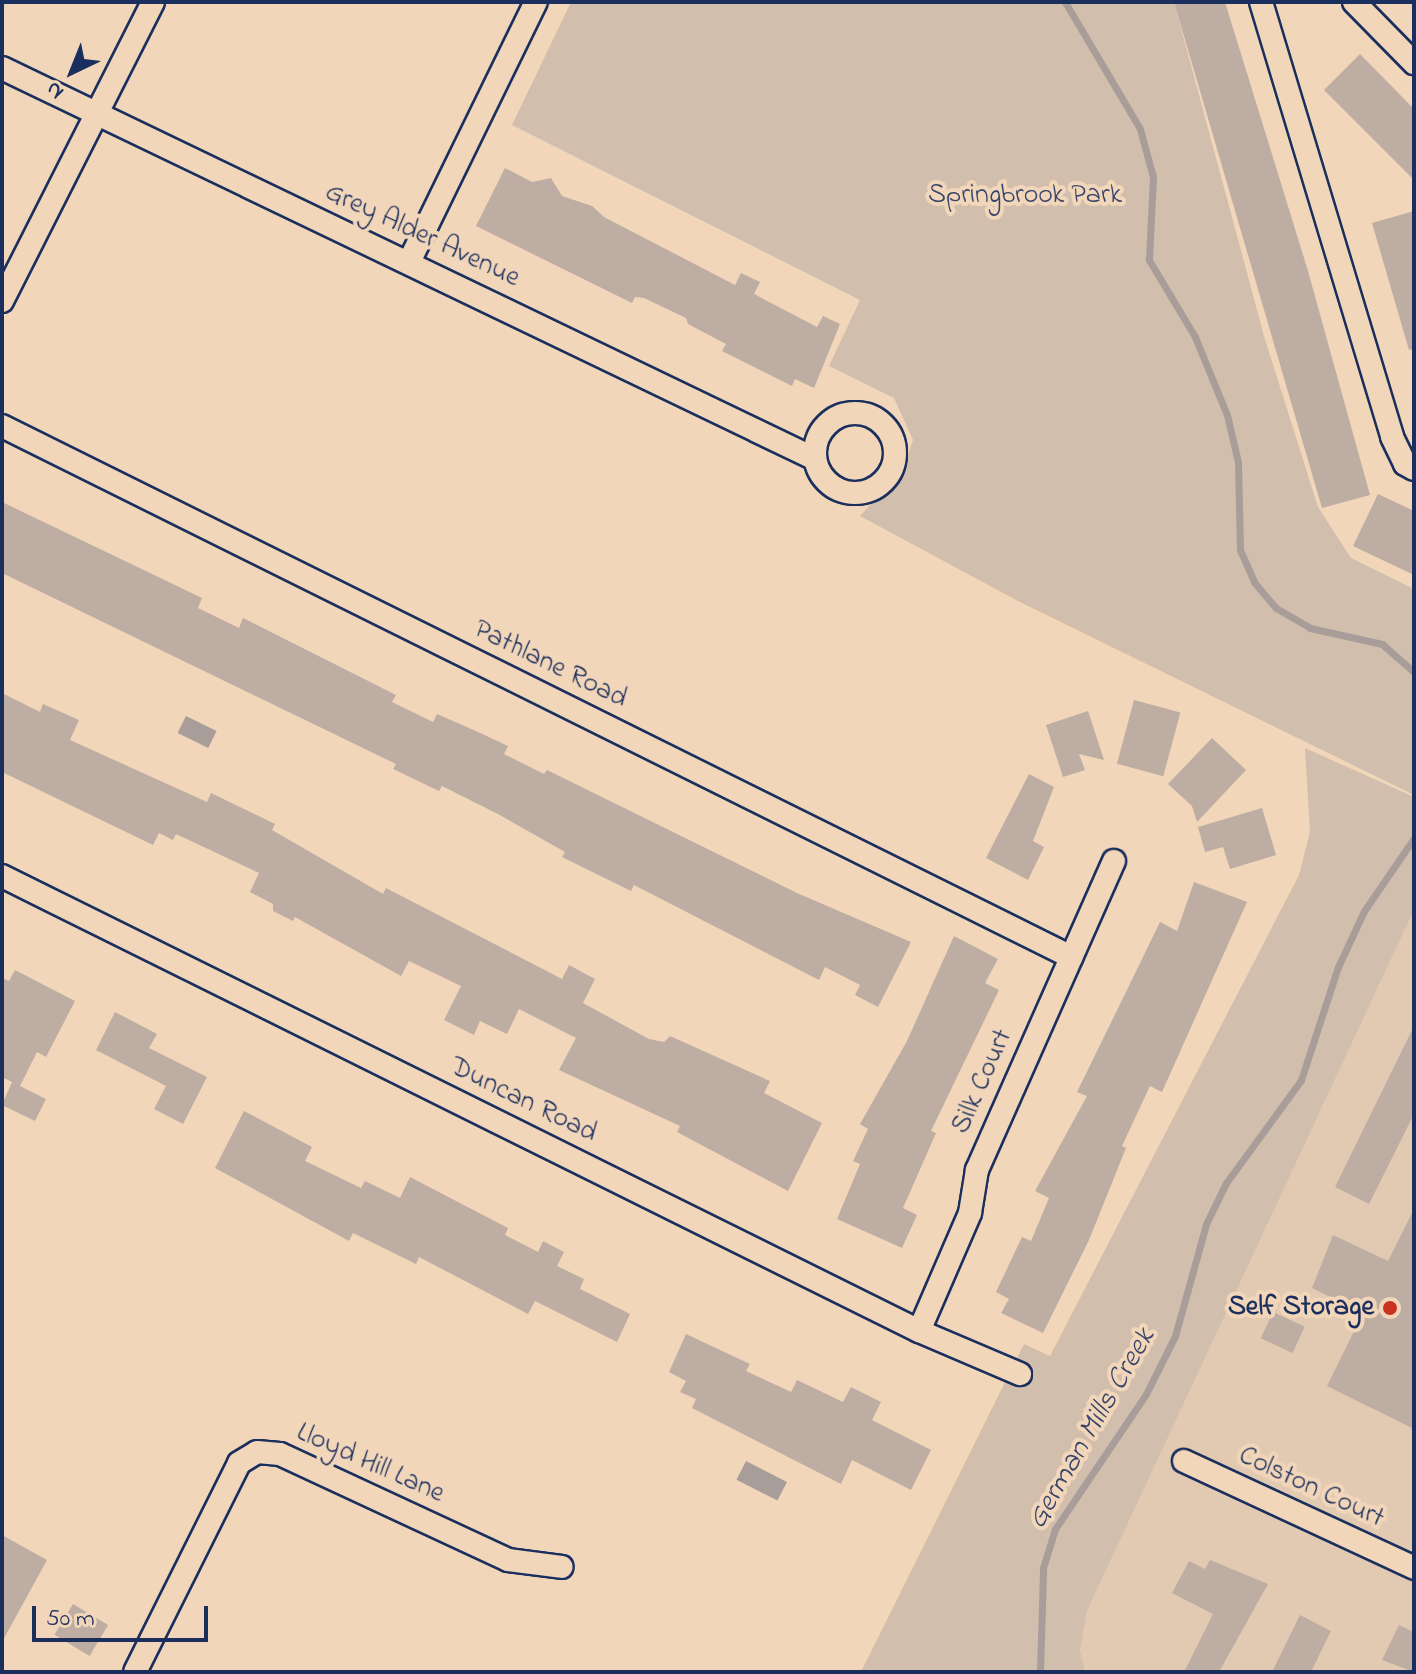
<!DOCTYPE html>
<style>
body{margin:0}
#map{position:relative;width:1416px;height:1674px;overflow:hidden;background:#f2d6b9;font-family:"Indie Flower",sans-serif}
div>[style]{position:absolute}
.built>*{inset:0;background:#e2cab2}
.green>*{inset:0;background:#d2beac}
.water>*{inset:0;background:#a99d9a;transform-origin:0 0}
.stream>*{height:7px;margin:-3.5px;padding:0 3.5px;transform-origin:3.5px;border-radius:3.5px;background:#a99d9a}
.building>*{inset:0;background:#bdada3;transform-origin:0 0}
.roads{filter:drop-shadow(2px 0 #1b2f5e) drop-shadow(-2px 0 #1b2f5e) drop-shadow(0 2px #1b2f5e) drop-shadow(0 -2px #1b2f5e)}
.minor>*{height:22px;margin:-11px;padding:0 11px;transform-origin:11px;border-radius:11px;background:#f2d6b9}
.minor>.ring{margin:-11px;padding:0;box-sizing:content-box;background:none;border:22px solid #f2d6b9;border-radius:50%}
.dots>*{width:22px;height:22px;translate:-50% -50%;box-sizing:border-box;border:4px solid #f2d6b9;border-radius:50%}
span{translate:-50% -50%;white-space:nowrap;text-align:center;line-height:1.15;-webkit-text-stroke:8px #f2d6b9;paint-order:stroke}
.park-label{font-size:28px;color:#36446a}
.street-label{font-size:28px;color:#1b2f5e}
.poi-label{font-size:28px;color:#1b2f5e;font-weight:700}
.right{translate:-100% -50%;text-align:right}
.water-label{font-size:30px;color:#37456a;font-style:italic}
.frame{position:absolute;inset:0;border:4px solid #1b2f5e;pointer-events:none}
.north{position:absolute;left:32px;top:32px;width:80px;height:80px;-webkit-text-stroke:6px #f2d6b9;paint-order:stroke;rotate:223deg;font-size:22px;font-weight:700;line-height:32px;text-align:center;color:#1b2f5e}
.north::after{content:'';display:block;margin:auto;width:28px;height:36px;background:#1b2f5e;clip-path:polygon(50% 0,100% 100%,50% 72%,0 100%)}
.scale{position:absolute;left:32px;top:1606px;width:176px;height:36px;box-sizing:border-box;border:4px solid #1b2f5e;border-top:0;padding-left:10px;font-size:24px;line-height:28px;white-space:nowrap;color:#1b2f5e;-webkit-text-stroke:6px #f2d6b9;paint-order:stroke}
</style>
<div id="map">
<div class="built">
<i style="clip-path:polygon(1414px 910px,1414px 1672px,1085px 1672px,1080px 1650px,1087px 1611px)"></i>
</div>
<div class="green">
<i style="clip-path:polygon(571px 2px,1174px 2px,1264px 336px,1318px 507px,1351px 558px,1414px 589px,1414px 795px,1018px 601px,860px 516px,902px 471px,913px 440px,894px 398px,829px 366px,860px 300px,512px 125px)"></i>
<i style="clip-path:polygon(1305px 748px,1414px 797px,1414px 910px,1087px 1611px,1080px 1650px,1085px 1672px,861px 1672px,1024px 1344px,1050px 1356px,1299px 875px,1310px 832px)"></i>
</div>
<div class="water">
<i style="left:186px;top:716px;width:34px;height:19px;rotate:26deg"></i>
<i style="left:746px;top:1461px;width:46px;height:21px;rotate:27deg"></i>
</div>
<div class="stream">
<i style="left:1065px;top:2px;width:147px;rotate:59.4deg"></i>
<i style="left:1140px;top:129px;width:50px;rotate:74.8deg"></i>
<i style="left:1153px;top:177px;width:83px;rotate:92.8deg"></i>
<i style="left:1149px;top:260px;width:90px;rotate:59.1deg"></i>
<i style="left:1195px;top:337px;width:84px;rotate:67.7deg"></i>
<i style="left:1227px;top:415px;width:48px;rotate:76.8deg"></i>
<i style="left:1238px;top:462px;width:88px;rotate:88.7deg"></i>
<i style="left:1240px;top:550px;width:35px;rotate:66deg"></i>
<i style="left:1254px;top:582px;width:34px;rotate:50deg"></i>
<i style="left:1276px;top:608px;width:39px;rotate:30deg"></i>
<i style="left:1310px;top:628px;width:74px;rotate:12.5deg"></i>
<i style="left:1382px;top:644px;width:43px;rotate:41.2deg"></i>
<i style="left:1040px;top:1672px;width:104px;rotate:-88.3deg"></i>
<i style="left:1043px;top:1568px;width:41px;rotate:-72.9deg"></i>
<i style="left:1055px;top:1529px;width:163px;rotate:-56deg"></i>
<i style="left:1146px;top:1394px;width:65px;rotate:-63.4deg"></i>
<i style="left:1175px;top:1336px;width:116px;rotate:-74.5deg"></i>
<i style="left:1206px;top:1224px;width:46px;rotate:-64deg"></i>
<i style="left:1226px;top:1183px;width:127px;rotate:-53.9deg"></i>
<i style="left:1301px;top:1080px;width:119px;rotate:-71.9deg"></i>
<i style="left:1338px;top:967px;width:62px;rotate:-65.1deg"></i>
<i style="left:1364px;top:911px;width:88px;rotate:-55.6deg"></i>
</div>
<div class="building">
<i style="clip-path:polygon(1174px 2px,1225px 2px,1308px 271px,1370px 495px,1322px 508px)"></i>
<i style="clip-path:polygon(1360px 54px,1414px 109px,1414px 180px,1324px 90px)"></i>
<i style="clip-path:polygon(505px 168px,532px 182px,551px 178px,562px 196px,592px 206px,604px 217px,735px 285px,741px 273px,760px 282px,754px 294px,817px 327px,823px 316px,840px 324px,814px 388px,795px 379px,792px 386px,722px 351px,726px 344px,688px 324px,686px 318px,644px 298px,635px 297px,632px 303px,476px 226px)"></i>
<i style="clip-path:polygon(1414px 211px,1414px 349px,1409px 350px,1372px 223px)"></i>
<i style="clip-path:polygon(1378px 494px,1414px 511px,1414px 575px,1353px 546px)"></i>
<i style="clip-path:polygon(2px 502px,202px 598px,198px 608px,239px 628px,243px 618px,396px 695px,392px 702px,433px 722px,437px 714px,478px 732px,508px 746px,504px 754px,544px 774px,547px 770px,797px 893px,911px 942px,878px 1007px,855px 995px,860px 985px,825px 967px,819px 980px,634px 885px,631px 891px,562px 857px,565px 852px,498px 814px,442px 786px,439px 791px,393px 769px,396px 764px,2px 573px)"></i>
<i style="clip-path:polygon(2px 693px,40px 712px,43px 704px,79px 720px,70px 740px,207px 802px,211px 793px,275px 824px,272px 830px,383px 894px,386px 888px,562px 979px,569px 965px,595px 979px,583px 1003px,649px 1039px,664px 1042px,670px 1036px,770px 1081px,764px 1093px,822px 1123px,788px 1191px,677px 1132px,680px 1126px,559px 1070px,576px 1038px,519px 1009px,507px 1034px,480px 1021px,474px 1035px,444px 1020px,461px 986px,409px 961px,401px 976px,295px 917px,293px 921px,273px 911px,273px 904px,250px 892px,259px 873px,176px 834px,173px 840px,159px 833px,153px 845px,2px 772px)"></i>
<i style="left:1134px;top:700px;width:48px;height:66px;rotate:15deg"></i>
<i style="clip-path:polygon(1088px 711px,1104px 760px,1079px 754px,1085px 770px,1063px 777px,1046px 725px)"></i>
<i style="clip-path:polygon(1212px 738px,1246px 770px,1197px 822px,1192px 806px,1168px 784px)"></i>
<i style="clip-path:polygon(1029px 774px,1054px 787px,1033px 841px,1044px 847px,1028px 880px,986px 858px)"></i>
<i style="clip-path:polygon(1262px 808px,1276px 855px,1230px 869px,1223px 847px,1205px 852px,1198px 827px)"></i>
<i style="clip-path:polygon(1194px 882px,1247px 902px,1162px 1092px,1150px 1086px,1122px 1146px,1126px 1148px,1089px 1240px,1043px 1333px,1001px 1313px,1009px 1299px,996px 1292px,1022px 1237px,1031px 1241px,1049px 1198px,1035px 1191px,1087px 1096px,1077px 1092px,1124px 996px,1160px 922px,1177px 931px)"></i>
<i style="clip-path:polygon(954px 936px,998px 959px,985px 983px,999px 990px,931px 1131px,936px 1133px,903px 1208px,917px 1215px,902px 1248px,837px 1219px,860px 1164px,853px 1161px,868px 1129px,860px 1124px,907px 1041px)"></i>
<i style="clip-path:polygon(15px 970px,75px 1001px,46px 1057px,37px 1052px,20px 1086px,46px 1099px,35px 1121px,2px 1105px,12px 1082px,2px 1077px,2px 978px,9px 981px)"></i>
<i style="clip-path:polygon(115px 1012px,157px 1034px,149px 1048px,207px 1077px,183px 1124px,154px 1109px,166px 1086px,96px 1050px)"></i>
<i style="clip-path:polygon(1414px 1026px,1414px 1114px,1369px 1204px,1335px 1187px)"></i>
<i style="clip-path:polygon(244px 1111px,312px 1147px,305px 1161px,361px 1188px,365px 1181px,400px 1198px,410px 1177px,508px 1228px,505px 1235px,538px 1252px,543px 1241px,564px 1252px,557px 1266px,584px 1279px,580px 1289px,630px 1314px,617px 1342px,535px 1301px,528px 1314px,419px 1257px,416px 1264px,353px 1233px,349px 1241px,215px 1168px)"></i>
<i style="clip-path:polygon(1414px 1209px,1414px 1429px,1327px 1386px,1363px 1313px,1312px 1288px,1333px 1235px,1388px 1261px)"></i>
<i style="left:1273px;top:1312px;width:35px;height:29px;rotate:25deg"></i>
<i style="clip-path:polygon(686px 1334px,750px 1364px,746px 1371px,791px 1392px,797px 1380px,843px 1402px,851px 1387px,881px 1402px,872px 1420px,931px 1450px,911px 1490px,852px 1460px,841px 1484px,692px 1408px,696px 1399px,680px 1392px,686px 1381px,669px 1372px)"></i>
<i style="clip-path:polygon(2px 1535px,47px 1560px,2px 1642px)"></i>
<i style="clip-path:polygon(1210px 1560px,1268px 1584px,1219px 1672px,1184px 1672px,1213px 1614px,1172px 1593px,1189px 1561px,1205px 1569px)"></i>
<i style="left:73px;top:1604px;width:41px;height:36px;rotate:31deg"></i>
<i style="clip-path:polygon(1300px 1615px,1331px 1631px,1311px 1672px,1272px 1672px)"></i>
<i style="clip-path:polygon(1399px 1625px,1414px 1632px,1414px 1672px,1382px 1660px)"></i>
</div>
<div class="roads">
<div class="minor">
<i style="left:1261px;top:2px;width:454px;rotate:73.2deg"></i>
<i style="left:1392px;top:437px;width:30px;rotate:64deg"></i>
<i style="left:1405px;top:464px;width:10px;rotate:29deg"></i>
<i style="left:1354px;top:2px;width:86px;rotate:45.5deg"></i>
<i style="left:2px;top:68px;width:902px;rotate:25.68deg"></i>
<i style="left:409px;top:262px;width:289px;rotate:-64deg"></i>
<i style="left:2px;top:301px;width:335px;rotate:-63.2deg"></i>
<i class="ring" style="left:815px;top:413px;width:58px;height:58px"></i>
<i style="left:2px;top:426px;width:1194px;rotate:26.41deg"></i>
<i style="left:2px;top:876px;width:1024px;rotate:26.39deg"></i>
<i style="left:919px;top:1331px;width:110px;rotate:23.1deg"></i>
<i style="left:919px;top:1331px;width:129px;rotate:-66.6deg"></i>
<i style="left:970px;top:1213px;width:44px;rotate:-80.8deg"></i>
<i style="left:977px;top:1170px;width:338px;rotate:-66.1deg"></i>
<i style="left:1184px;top:1461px;width:254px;rotate:24.9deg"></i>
<i style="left:135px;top:1672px;width:233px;rotate:-63.5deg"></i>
<i style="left:239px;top:1463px;width:21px;rotate:-31deg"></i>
<i style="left:257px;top:1452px;width:23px;rotate:5deg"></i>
<i style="left:280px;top:1454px;width:251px;rotate:24.9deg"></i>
<i style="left:508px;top:1560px;width:54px;rotate:7.4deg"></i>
</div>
</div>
<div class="dots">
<i style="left:1390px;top:1308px;background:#c8321e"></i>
</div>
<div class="park-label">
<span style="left:1025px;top:196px">Springbrook Park</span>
</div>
<div class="street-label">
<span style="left:422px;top:236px;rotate:25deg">Grey Alder Avenue</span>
<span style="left:550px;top:665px;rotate:26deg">Pathlane Road</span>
<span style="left:983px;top:1082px;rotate:-66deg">Silk Court</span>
<span style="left:523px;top:1101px;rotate:26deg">Duncan Road</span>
<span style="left:370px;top:1464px;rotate:24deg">Lloyd Hill Lane</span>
<span style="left:1311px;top:1488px;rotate:25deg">Colston Court</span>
</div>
<div class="poi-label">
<span class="right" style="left:1374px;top:1308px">Self Storage</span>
</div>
<div class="water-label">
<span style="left:1092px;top:1429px;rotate:-60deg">German Mills Creek</span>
</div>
<div class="frame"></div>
<div class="north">N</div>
<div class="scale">50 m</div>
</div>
